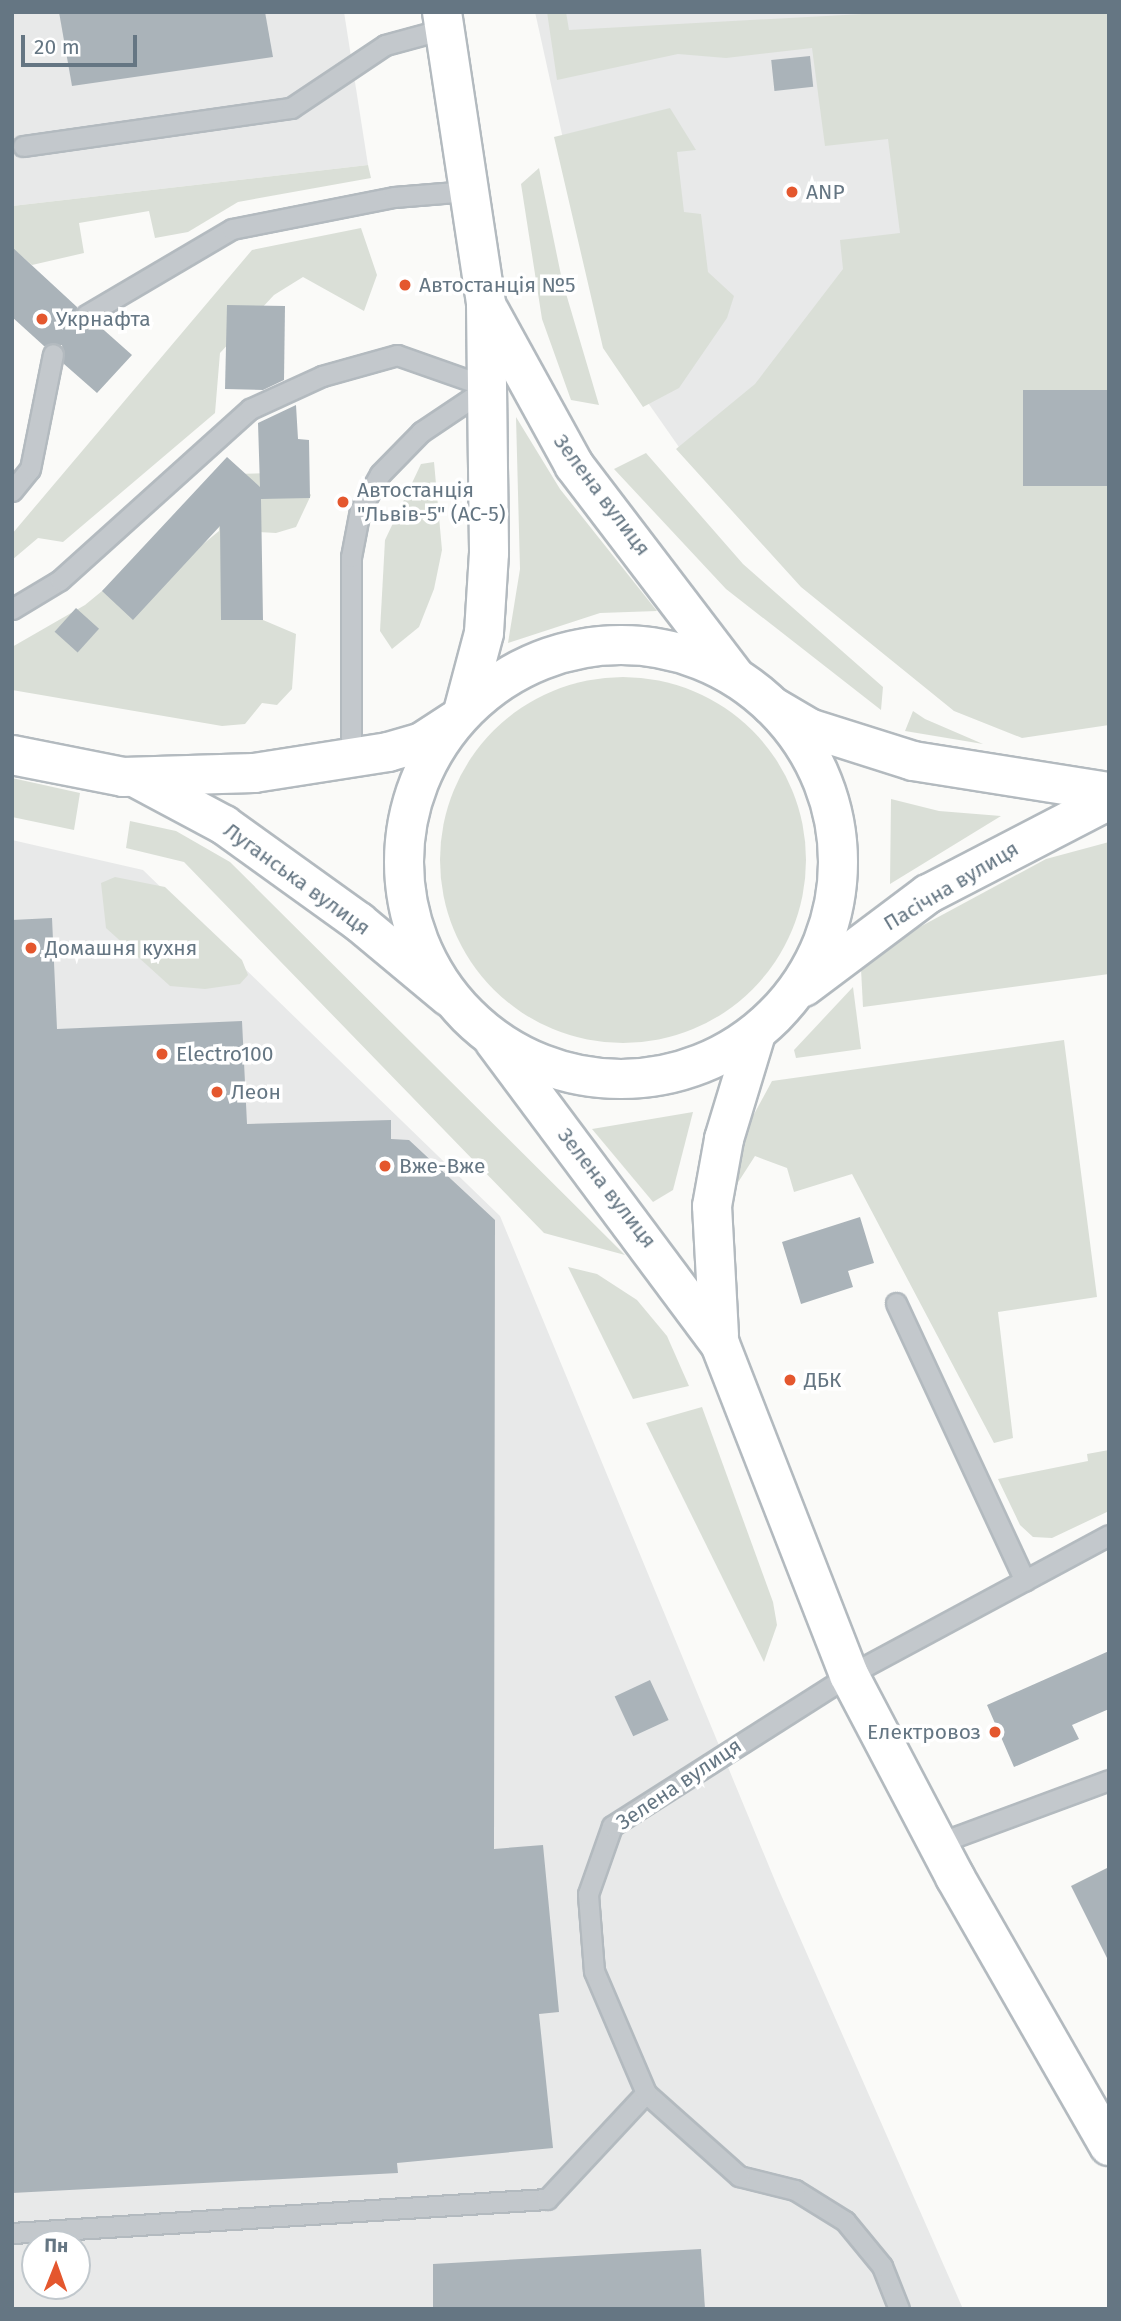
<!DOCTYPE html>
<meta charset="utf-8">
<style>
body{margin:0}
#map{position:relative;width:1121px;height:2321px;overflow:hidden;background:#fafaf8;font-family:"Fira Sans",sans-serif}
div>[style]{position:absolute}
.built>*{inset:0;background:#e8e9e9}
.green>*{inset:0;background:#dadfd7}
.round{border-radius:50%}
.building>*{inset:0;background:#aab3b9;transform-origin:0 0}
.roads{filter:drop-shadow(2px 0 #b3babf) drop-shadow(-2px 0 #b3babf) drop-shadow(0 2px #b3babf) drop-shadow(0 -2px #b3babf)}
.service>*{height:19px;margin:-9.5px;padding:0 9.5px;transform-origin:9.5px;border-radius:9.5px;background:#c3c8cc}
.secondary>*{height:38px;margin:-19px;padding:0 19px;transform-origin:19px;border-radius:19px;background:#fff}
.primary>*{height:38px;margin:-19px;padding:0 19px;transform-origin:19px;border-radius:19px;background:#fff}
.primary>.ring{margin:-19px;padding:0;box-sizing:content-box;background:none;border:38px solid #fff;border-radius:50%}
.dots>*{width:19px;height:19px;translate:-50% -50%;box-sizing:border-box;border:4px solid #fff;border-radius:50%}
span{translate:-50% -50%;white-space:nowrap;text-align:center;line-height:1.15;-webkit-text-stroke:7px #fff;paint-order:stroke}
.poi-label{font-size:21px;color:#657683}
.left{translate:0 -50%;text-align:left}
.right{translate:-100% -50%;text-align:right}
.street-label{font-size:21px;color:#657683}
.frame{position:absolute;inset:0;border:14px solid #657683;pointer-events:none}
.north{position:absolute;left:21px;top:2230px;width:70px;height:70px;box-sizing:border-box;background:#fff;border:2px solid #c1c8cd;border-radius:50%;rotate:1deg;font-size:19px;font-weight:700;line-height:28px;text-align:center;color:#657683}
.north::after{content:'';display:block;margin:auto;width:24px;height:32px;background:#e4572e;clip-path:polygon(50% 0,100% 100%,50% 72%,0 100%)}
.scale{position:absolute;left:21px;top:35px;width:116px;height:32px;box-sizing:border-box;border:4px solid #657683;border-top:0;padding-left:9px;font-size:21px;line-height:24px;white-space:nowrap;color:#657683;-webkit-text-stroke:5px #fff;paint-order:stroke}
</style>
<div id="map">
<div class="built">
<i style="clip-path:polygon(12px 12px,344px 12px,368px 165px,12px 206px)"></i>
<i style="clip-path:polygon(535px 12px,951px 12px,907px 231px,761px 433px,681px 450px,609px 347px)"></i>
<i style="clip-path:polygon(evenodd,12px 840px,143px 870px,500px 1216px,778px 1888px,963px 2309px,12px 2309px,12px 840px,35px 2244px,77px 2244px,77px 2286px,35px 2286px,35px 2244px)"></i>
</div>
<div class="green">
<i style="clip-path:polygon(547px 12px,566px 12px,569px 30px,899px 12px,1109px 12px,1109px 725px,1022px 738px,954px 711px,801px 587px,676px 449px,755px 384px,843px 269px,840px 240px,900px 233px,888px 139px,825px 146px,812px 48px,726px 58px,678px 54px,557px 80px)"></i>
<i style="clip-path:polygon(670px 108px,696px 150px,677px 152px,684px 212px,701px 214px,708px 272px,734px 296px,727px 318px,679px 388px,643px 407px,603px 348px,554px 137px)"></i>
<i style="clip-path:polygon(368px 165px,371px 178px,238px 202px,188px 232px,155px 238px,149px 211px,79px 223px,84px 253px,32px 265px,12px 248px,12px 206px)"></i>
<i style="clip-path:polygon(539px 168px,562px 280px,599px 405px,571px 400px,542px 319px,521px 184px)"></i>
<i style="clip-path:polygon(361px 228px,377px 275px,364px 311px,303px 277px,274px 295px,220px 353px,215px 413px,63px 542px,38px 538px,12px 560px,12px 534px,252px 250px)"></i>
<i style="clip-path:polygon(516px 417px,560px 489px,657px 611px,600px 613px,508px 643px,520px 569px)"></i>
<i style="clip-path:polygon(646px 453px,743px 564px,883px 687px,881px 710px,726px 589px,614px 469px)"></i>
<i style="clip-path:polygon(434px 462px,442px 550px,434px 589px,419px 627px,392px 649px,380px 631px,385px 540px,421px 464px)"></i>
<i style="clip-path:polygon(274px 473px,296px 477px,311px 495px,296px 527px,276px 533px,243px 531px,241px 579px,221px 585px,221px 620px,263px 620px,296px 634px,292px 689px,277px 705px,262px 703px,245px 724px,222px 726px,12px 690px,12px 647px,85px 605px,180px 527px,202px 545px,219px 531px,218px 507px,232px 474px)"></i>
<i class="round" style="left:440px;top:677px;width:366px;height:366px"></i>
<i style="clip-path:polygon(913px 711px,925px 719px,983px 744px,905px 731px)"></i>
<i style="clip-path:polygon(12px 778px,80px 793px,74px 830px,12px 817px)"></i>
<i style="clip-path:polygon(891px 799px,939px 811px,1001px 816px,890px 884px)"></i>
<i style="clip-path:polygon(130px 821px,176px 831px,230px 862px,625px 1255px,544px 1233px,184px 862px,126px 848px)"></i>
<i style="clip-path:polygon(1109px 842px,1109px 974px,863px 1007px,861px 969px,903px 936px,1046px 859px)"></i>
<i style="clip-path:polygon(115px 877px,165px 887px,242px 960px,248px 975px,240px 984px,205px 989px,170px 986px,106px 928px,101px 883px)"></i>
<i style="clip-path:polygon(853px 987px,861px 1049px,796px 1058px,794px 1050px)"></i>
<i style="clip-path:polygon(1064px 1040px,1097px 1297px,998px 1312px,1013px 1438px,994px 1443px,852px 1174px,794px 1192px,787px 1168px,755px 1156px,737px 1184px,728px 1183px,735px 1149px,772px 1081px)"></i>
<i style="clip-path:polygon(693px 1112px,673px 1190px,653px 1202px,592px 1129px)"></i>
<i style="clip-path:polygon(568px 1267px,597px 1274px,637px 1300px,667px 1336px,689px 1386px,633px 1399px)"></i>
<i style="clip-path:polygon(702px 1407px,773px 1602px,777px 1625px,764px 1662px,646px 1423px)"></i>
<i style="clip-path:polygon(1109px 1450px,1109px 1511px,1052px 1538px,1033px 1537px,1020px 1525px,998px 1479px,1088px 1461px,1087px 1454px)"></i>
</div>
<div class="building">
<i style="clip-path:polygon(59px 12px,265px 12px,273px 57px,72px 86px)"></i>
<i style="left:810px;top:56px;width:31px;height:39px;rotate:84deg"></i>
<i style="clip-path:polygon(12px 247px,77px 307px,79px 325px,96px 323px,132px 355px,97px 393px,64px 364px,62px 345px,44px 346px,12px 317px)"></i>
<i style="clip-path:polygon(227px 305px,285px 306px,284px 380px,263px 390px,225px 389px)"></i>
<i style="left:1109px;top:390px;width:96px;height:86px;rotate:90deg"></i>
<i style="clip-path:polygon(296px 405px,298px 439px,309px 440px,310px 498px,261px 499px,263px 620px,221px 620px,220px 526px,133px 620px,102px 591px,227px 457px,260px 487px,258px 423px)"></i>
<i style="left:76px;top:608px;width:31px;height:32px;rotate:42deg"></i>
<i style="clip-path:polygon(52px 918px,57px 1029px,242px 1021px,247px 1124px,391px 1120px,391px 1139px,409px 1140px,495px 1220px,494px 1849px,543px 1845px,559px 2012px,539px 2014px,553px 2148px,397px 2163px,398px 2173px,12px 2193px,12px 920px)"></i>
<i style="clip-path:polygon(860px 1217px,874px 1263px,848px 1271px,853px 1287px,801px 1304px,782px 1242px)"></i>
<i style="clip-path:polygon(1109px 1651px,1109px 1709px,1072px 1725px,1079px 1739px,1014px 1767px,987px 1705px)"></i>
<i style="left:650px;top:1680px;width:44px;height:39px;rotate:65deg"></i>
<i style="clip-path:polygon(1109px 1867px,1109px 1962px,1071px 1886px)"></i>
<i style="clip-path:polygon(701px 2249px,705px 2309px,433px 2309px,433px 2264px)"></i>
</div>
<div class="roads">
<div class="service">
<i style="left:23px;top:146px;width:271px;rotate:-8.1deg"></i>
<i style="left:291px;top:108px;width:113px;rotate:-33.8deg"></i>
<i style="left:385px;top:45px;width:61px;rotate:-15.2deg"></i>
<i style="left:86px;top:315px;width:169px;rotate:-30.5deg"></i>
<i style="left:232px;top:229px;width:165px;rotate:-11.2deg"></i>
<i style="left:394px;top:197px;width:74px;rotate:-4.6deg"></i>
<i style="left:12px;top:491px;width:28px;rotate:-51deg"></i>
<i style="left:30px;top:469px;width:117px;rotate:-78.7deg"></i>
<i style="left:12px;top:609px;width:56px;rotate:-31.1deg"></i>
<i style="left:60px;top:580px;width:256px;rotate:-42deg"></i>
<i style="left:250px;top:409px;width:79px;rotate:-24.6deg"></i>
<i style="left:322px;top:376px;width:78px;rotate:-15.6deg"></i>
<i style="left:397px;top:355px;width:96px;rotate:19.4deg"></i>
<i style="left:351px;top:760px;width:203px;rotate:-90deg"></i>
<i style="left:351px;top:557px;width:48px;rotate:-79.2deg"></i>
<i style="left:360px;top:510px;width:41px;rotate:-60.9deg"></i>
<i style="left:380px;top:474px;width:59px;rotate:-45.7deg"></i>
<i style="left:421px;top:432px;width:81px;rotate:-33.9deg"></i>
<i style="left:896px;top:1303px;width:306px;rotate:65.1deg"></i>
<i style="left:936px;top:1844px;width:184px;rotate:-20.3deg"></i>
<i style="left:12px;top:2233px;width:536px;rotate:-3.64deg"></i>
<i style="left:547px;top:2199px;width:145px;rotate:-47deg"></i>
<i style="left:899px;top:2309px;width:46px;rotate:-111.6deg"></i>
<i style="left:882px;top:2266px;width:58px;rotate:-129.4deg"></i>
<i style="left:845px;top:2221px;width:59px;rotate:-148.2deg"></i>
<i style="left:795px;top:2190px;width:58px;rotate:-166deg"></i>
<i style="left:739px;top:2176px;width:125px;rotate:-138.3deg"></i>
<i style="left:646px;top:2093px;width:133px;rotate:-113.1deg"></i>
<i style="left:594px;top:1971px;width:77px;rotate:-94.5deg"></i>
<i style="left:588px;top:1894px;width:72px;rotate:-70.6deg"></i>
<i style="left:612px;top:1826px;width:281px;rotate:-32.5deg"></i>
<i style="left:849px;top:1675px;width:295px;rotate:-28.3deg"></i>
</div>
<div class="secondary">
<i style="left:772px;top:706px;width:43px;rotate:30.7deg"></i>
<i style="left:809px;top:728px;width:109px;rotate:17.6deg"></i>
<i style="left:913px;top:761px;width:198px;rotate:9deg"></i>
<i style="left:12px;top:755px;width:113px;rotate:11.2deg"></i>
<i style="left:123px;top:777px;width:131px;rotate:-1.7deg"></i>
<i style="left:254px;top:773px;width:136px;rotate:-8.9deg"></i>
<i style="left:388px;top:752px;width:35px;rotate:-16deg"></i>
<i style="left:422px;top:742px;width:38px;rotate:-33deg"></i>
<i style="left:136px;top:778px;width:100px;rotate:28.1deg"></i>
<i style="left:224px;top:825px;width:166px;rotate:35.7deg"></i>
<i style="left:359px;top:922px;width:117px;rotate:39.8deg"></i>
<i style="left:804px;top:987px;width:155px;rotate:-36.9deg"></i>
<i style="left:928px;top:894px;width:204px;rotate:-27.4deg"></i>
</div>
<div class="primary">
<i style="left:442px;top:12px;width:295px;rotate:81.4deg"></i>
<i style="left:486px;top:304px;width:249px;rotate:89.3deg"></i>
<i style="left:489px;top:553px;width:80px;rotate:93.6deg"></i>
<i style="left:484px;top:633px;width:78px;rotate:104.9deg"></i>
<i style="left:490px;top:312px;width:175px;rotate:61.2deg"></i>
<i style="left:574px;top:465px;width:264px;rotate:52.7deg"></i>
<i class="ring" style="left:404px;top:645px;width:396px;height:396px"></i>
<i style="left:494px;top:1041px;width:378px;rotate:53.3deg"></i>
<i style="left:720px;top:1344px;width:355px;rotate:68.7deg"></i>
<i style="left:849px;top:1675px;width:228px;rotate:62.3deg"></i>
<i style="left:955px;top:1877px;width:310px;rotate:60.2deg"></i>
<i style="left:719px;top:1335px;width:129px;rotate:-93.1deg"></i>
<i style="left:712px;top:1206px;width:68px;rotate:-79.8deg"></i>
<i style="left:724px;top:1139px;width:110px;rotate:-73.1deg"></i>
</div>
</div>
<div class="dots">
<i style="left:792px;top:192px;background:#e4572e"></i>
<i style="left:405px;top:285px;background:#e4572e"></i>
<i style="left:42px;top:319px;background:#e4572e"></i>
<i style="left:343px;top:502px;background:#e4572e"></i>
<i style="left:31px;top:948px;background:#e4572e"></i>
<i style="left:162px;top:1054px;background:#e4572e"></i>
<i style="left:217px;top:1092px;background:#e4572e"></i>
<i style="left:385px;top:1166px;background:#e4572e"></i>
<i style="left:790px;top:1380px;background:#e4572e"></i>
<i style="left:995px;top:1732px;background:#e4572e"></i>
</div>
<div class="poi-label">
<span class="left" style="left:806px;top:192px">ANP</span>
<span class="left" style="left:419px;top:285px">Автостанція №5</span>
<span class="left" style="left:56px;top:319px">Укрнафта</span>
<span class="left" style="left:357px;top:502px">Автостанція<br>"Львів-5" (АС-5)</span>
<span class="left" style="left:45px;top:948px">Домашня кухня</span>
<span class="left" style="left:176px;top:1054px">Electro100</span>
<span class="left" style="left:231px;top:1092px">Леон</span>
<span class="left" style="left:399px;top:1166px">Вже-Вже</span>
<span class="left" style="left:804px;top:1380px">ДБК</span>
<span class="right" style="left:981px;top:1732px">Електровоз</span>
</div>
<div class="street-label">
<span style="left:602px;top:495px;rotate:53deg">Зелена вулиця</span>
<span style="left:297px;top:879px;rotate:36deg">Луганська вулиця</span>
<span style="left:951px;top:886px;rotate:-31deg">Пасічна вулиця</span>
<span style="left:607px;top:1188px;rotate:52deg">Зелена вулиця</span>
<span style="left:679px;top:1784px;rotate:-34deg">Зелена вулиця</span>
</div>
<div class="frame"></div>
<div class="north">Пн</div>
<div class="scale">20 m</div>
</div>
